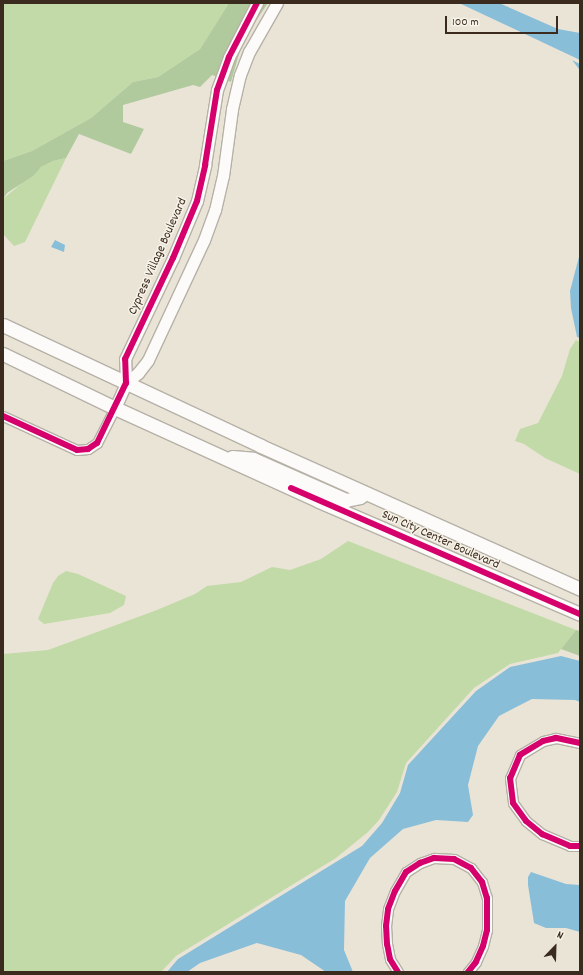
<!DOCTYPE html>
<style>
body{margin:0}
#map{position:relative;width:583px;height:975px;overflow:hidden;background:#eae4d7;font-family:Dekko,sans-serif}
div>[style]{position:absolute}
.green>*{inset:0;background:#c2daa7}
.forest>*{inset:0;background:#b0ca9d}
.water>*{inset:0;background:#89bed9}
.roads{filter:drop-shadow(1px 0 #b6b1a7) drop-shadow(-1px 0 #b6b1a7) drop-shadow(0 1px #b6b1a7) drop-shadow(0 -1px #b6b1a7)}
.minor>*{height:9px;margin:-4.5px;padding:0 4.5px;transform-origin:4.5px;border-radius:4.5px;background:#fcfbf9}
.tertiary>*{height:11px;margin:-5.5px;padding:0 5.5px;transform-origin:5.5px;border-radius:5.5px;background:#fcfbf9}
.secondary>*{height:13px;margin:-6.5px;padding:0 6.5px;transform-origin:6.5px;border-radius:6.5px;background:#fcfbf9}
.cycleway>*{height:6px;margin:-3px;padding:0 3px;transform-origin:3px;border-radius:3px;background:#d6006c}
span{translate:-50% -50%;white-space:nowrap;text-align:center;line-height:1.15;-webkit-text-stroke:3px #f7f3e8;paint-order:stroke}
.street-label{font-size:13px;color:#3b2a1e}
.frame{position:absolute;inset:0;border:4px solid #3b2a1e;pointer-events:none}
.north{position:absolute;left:535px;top:927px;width:40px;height:40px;-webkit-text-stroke:3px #f7f3e8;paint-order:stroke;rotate:23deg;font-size:11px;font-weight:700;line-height:16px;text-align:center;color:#3b2a1e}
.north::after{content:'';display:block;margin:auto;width:14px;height:18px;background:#3b2a1e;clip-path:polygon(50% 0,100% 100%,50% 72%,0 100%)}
.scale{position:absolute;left:445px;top:16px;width:113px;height:18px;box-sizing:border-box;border:2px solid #3b2a1e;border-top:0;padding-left:5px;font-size:12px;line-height:14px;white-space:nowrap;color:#3b2a1e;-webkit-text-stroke:3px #f7f3e8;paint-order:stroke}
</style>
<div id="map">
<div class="green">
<i style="clip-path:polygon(3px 3px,229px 3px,200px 49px,158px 77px,133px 82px,91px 118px,32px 151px,3px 161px)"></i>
<i style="clip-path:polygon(66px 158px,25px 242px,14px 246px,3px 234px,3px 199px,41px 167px,53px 161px)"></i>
<i style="clip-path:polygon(576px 340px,580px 342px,580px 474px,545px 458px,524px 444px,515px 441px,520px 429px,538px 423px,562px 376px,570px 349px)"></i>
<i style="clip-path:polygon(348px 541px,576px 630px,558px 653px,510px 664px,474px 688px,406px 763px,397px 792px,379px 820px,368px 832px,336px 858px,176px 956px,161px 972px,3px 972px,3px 654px,48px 650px,157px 610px,195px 594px,207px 586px,241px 582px,272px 567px,290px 570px,321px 559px)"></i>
<i style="clip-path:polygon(66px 571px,78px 574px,126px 596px,124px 605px,110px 613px,44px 624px,38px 619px,53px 583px,58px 576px)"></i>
</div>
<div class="forest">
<i style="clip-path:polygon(229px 3px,253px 3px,218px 77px,212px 75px,200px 87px,193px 85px,123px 105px,123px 122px,144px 129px,131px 154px,79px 134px,66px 158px,53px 161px,41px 167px,33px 176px,7px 193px,3px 199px,3px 161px,32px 151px,91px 118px,133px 82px,158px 77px,200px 49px)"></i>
<i style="clip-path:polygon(262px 3px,268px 3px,243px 40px,231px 82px,225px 80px,232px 58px)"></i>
<i style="clip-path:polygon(576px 630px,580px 631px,580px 656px,561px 649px)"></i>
</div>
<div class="water">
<i style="clip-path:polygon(459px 3px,499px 3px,558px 29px,580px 33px,580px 60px)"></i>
<i style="clip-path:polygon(492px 21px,580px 64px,580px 87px,579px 69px,572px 60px)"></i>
<i style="clip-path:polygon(55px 240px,65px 245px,64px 252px,51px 247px)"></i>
<i style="clip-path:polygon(580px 253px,580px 338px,577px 337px,571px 308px,570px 291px)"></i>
<i style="clip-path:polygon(561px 656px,580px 661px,580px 702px,575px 700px,532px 699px,499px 716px,478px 746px,468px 785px,473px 815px,468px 822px,436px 820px,403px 829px,370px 858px,345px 901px,344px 950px,353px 972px,326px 972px,301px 955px,257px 943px,200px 963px,187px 972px,167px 972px,178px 959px,362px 846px,382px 823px,400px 793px,408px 765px,476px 691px,510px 667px)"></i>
<i style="clip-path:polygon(531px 872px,566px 884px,580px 885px,580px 932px,566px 928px,546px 928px,534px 923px,528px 885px,528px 877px)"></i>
</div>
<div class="roads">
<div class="minor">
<i style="left:3px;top:416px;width:81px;rotate:24.7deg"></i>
<i style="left:77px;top:450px;width:11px;rotate:-5deg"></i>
<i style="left:88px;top:449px;width:11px;rotate:-34deg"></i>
<i style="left:97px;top:443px;width:39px;rotate:-63deg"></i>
<i style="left:580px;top:743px;width:25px;rotate:-168deg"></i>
<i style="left:556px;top:738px;width:13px;rotate:167deg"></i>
<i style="left:543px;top:741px;width:27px;rotate:149deg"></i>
<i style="left:520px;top:755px;width:25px;rotate:113deg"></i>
<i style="left:510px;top:778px;width:25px;rotate:83deg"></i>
<i style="left:513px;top:803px;width:22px;rotate:54deg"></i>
<i style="left:526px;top:821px;width:21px;rotate:39deg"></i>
<i style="left:542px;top:834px;width:30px;rotate:23deg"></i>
<i style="left:570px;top:846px;width:10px"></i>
<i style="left:398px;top:972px;width:15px;rotate:-122deg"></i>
<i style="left:390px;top:959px;width:15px;rotate:-101deg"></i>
<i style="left:387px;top:944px;width:18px;rotate:-93deg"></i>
<i style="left:386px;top:926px;width:17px;rotate:-83deg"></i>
<i style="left:388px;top:909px;width:19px;rotate:-69deg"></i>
<i style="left:395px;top:891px;width:22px;rotate:-60deg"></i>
<i style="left:406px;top:872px;width:17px;rotate:-33deg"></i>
<i style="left:420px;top:863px;width:15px;rotate:-20deg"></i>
<i style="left:434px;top:858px;width:20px;rotate:3deg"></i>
<i style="left:454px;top:859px;width:19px;rotate:28deg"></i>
<i style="left:471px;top:868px;width:18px;rotate:52deg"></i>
<i style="left:482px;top:882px;width:17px;rotate:73deg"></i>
<i style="left:487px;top:898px;width:32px;rotate:90deg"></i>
<i style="left:487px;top:930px;width:16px;rotate:104deg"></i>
<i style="left:483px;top:946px;width:17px;rotate:114deg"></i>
<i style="left:476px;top:962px;width:13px;rotate:129deg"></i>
</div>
<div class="tertiary">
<i style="left:126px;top:383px;width:16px;rotate:-40deg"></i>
<i style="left:138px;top:373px;width:16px;rotate:-52deg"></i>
<i style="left:148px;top:360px;width:132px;rotate:-65deg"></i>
<i style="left:204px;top:240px;width:32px;rotate:-70deg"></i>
<i style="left:215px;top:210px;width:35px;rotate:-77deg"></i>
<i style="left:223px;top:176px;width:68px;rotate:-82.3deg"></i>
<i style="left:232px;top:109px;width:35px;rotate:-77deg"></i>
<i style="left:240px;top:75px;width:25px;rotate:-69deg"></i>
<i style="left:249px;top:52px;width:56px;rotate:-60.3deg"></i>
<i style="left:115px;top:408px;width:27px;rotate:-66deg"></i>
<i style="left:126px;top:383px;width:24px;rotate:-92deg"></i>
<i style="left:125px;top:359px;width:112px;rotate:-64.6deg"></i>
<i style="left:173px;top:258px;width:62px;rotate:-67.2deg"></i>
<i style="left:197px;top:201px;width:37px;rotate:-77deg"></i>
<i style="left:205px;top:165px;width:76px;rotate:-80.9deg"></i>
<i style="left:217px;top:90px;width:35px;rotate:-70deg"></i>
<i style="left:229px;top:57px;width:61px;rotate:-62.6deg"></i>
</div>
<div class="secondary">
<i style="left:3px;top:325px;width:285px;rotate:25.1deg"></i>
<i style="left:261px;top:446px;width:350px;rotate:24.1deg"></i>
<i style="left:3px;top:354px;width:124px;rotate:25.7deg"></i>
<i style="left:115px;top:408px;width:224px;rotate:24.5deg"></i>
<i style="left:319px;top:501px;width:284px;rotate:23.4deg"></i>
<i style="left:232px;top:457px;width:21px;rotate:5deg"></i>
<i style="left:253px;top:459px;width:102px;rotate:23.8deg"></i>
<i style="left:346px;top:500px;width:14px;rotate:-12deg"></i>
<i style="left:360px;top:497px;width:6px;rotate:-39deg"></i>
</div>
</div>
<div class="cycleway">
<i style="left:3px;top:416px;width:81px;rotate:24.7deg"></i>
<i style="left:77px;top:450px;width:11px;rotate:-5deg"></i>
<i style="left:88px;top:449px;width:11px;rotate:-34deg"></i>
<i style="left:97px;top:443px;width:67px;rotate:-64.2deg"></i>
<i style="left:126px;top:383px;width:24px;rotate:-92deg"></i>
<i style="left:125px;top:359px;width:112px;rotate:-64.6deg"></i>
<i style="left:173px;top:258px;width:62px;rotate:-67.2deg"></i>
<i style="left:197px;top:201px;width:37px;rotate:-77deg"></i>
<i style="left:205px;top:165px;width:76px;rotate:-80.9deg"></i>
<i style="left:217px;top:90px;width:35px;rotate:-70deg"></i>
<i style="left:229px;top:57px;width:61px;rotate:-62.6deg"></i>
<i style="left:291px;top:488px;width:315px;rotate:23.6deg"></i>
<i style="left:580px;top:743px;width:25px;rotate:-168deg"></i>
<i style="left:556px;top:738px;width:13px;rotate:167deg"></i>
<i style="left:543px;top:741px;width:27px;rotate:149deg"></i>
<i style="left:520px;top:755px;width:25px;rotate:113deg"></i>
<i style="left:510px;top:778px;width:25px;rotate:83deg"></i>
<i style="left:513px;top:803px;width:22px;rotate:54deg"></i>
<i style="left:526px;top:821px;width:21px;rotate:39deg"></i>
<i style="left:542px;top:834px;width:30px;rotate:23deg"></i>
<i style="left:570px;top:846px;width:10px"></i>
<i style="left:398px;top:972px;width:15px;rotate:-122deg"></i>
<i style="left:390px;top:959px;width:15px;rotate:-101deg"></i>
<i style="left:387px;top:944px;width:18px;rotate:-93deg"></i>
<i style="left:386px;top:926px;width:17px;rotate:-83deg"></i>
<i style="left:388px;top:909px;width:19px;rotate:-69deg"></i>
<i style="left:395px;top:891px;width:22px;rotate:-60deg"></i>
<i style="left:406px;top:872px;width:17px;rotate:-33deg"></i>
<i style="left:420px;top:863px;width:15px;rotate:-20deg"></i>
<i style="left:434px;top:858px;width:20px;rotate:3deg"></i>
<i style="left:454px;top:859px;width:19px;rotate:28deg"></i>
<i style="left:471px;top:868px;width:18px;rotate:52deg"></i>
<i style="left:482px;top:882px;width:17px;rotate:73deg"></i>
<i style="left:487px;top:898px;width:32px;rotate:90deg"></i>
<i style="left:487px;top:930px;width:16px;rotate:104deg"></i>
<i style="left:483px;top:946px;width:17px;rotate:114deg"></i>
<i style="left:476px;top:962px;width:13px;rotate:129deg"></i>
</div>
<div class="street-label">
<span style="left:159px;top:257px;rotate:-66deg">Cypress Village Boulevard</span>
<span style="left:440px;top:541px;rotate:24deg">Sun City Center Boulevard</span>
</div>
<div class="frame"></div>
<div class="north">N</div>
<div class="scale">100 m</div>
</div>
